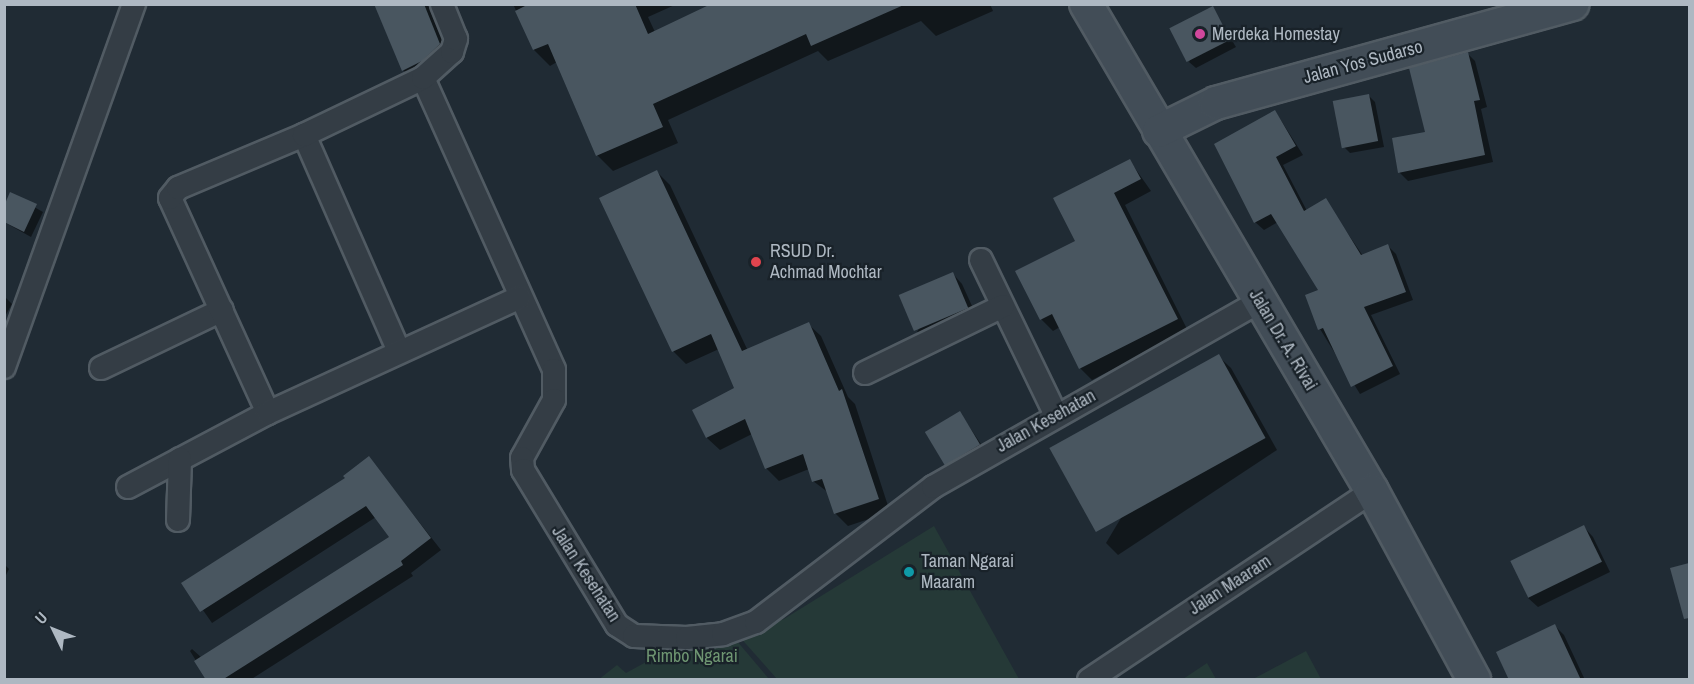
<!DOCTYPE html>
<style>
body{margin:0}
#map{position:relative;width:1694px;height:684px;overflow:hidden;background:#202b34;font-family:"Archivo Narrow",sans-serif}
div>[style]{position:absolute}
.green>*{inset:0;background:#253937}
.shadow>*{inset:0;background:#0007}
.building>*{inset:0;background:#495660;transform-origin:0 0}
.roads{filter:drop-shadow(2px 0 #515b63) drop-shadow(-2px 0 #515b63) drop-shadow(0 2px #515b63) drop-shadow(0 -2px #515b63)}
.street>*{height:22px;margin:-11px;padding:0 11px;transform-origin:11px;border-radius:11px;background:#343d45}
.secondary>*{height:32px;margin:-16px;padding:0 16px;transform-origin:16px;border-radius:16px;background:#424d57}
.dots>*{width:16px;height:16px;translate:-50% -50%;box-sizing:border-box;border:3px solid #192229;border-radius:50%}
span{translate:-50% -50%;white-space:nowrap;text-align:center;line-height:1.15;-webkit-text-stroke:4.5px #192229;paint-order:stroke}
.poi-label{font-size:18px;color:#aeb8c2}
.left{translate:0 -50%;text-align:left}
.street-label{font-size:18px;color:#aeb8c2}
.park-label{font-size:18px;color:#6f9672}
.frame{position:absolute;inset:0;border:6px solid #aeb8c2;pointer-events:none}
.north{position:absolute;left:24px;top:600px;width:60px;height:60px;-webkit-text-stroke:4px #192229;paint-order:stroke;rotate:313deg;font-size:16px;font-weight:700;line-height:24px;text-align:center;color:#aeb8c2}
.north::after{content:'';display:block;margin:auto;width:21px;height:27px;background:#aeb8c2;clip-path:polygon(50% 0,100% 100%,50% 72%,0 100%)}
</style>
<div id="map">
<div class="green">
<i style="clip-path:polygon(934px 526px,1019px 679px,777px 679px,738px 635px,784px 619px)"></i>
<i style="clip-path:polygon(657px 632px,731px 634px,769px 679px,598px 680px,617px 665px,626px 673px,668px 650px)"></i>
<i style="clip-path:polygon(1306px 651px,1321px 679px,1253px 679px)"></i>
<i style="clip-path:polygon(1207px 663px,1216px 679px,1183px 679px)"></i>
</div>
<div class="shadow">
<i style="clip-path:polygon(376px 4px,428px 4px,449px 54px,412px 79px,403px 70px)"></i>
<i style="clip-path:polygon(513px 4px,677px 4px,648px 17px,655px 32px,715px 4px,990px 4px,993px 11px,936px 36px,921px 21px,828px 61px,818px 51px,668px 120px,678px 143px,613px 171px,597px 155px,557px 62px,550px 66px,534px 50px)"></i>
<i style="clip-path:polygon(1212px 8px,1236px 47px,1196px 68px,1189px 62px)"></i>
<i style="clip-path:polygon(1467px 53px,1475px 61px,1487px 107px,1481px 109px,1493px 162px,1408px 181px,1400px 173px,1393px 139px,1427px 133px)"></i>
<i style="clip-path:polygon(1369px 96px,1375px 102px,1384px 147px,1350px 153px,1344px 147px)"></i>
<i style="clip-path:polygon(1275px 111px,1303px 155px,1283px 165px,1307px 211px,1325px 200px,1363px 256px,1388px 246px,1396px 254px,1413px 300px,1371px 315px,1400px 374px,1360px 394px,1320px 329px,1320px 290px,1278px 222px,1264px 230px,1255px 222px)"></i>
<i style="clip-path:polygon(1130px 161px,1151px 191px,1125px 205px,1188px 331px,1092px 380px,1080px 368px,1060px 327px,1053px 331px,1041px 319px,1077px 241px)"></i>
<i style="clip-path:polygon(657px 172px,670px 185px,748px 351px,808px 324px,821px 336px,848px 397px,855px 404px,890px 512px,848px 526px,835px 513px,829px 493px,813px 481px,809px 469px,779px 481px,766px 468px,752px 434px,720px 450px,707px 438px,694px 410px,736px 389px,719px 349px,686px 364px,674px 352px,601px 199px)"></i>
<i style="clip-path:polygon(11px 194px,43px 212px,31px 237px,4px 222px)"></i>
<i style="clip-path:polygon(953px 274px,962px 284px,977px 317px,927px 342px,917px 332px)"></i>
<i style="clip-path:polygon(4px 296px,12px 304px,4px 318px)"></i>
<i style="clip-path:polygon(1218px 356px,1231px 368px,1277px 450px,1118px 555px,1106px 543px)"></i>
<i style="clip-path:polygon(960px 413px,985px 450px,952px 470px,946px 464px)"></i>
<i style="clip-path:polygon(369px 458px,441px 550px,411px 573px,413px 576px,250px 680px,208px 680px,190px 651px,192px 649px,202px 658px,392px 538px,376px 517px,212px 623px,184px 583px,347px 479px)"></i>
<i style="clip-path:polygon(1584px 527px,1593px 537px,1610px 572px,1538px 607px,1528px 598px)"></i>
<i style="clip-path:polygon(4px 564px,9px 569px,4px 579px)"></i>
<i style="clip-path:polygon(1690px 565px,1690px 612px,1688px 613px,1672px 569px)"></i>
<i style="clip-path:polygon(1555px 626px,1564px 635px,1585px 680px,1510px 680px)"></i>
</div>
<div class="building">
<i style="clip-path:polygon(374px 4px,424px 4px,440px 44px,422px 61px,402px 71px)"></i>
<i style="clip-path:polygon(529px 4px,635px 4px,648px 34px,711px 4px,906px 4px,811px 46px,806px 34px,653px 104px,663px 127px,596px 156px,548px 44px,533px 50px,515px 11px)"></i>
<i style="left:1213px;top:6px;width:38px;height:49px;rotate:63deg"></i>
<i style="clip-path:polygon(1468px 52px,1480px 100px,1474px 101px,1485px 155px,1398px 173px,1392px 138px,1425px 132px,1409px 68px)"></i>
<i style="left:1369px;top:94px;width:48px;height:37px;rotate:79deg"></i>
<i style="clip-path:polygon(1275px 110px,1296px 146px,1276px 157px,1304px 211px,1326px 198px,1361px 255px,1388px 244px,1406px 292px,1364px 307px,1393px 366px,1351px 387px,1323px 328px,1318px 330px,1305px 295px,1318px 290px,1271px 214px,1254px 223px,1214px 144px)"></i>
<i style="clip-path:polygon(1130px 159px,1141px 179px,1114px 193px,1178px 319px,1079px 369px,1052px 314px,1040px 320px,1015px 271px,1075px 241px,1053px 198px)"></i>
<i style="clip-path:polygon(657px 170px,742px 351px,809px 322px,839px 391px,842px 389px,879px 499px,834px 514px,822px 479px,812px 482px,803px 454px,765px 469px,745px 419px,706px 438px,692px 410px,734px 388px,711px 334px,672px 352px,599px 198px)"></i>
<i style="clip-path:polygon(10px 192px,37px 204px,24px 232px,4px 222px,4px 206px)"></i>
<i style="left:953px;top:272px;width:39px;height:59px;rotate:67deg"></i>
<i style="left:1219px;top:354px;width:96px;height:194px;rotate:61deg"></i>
<i style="left:960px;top:411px;width:39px;height:41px;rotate:59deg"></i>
<i style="clip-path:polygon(369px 456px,431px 538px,401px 561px,403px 565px,222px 680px,206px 680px,194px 661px,389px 537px,366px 506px,200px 612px,181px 583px,345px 478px,343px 476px)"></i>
<i style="left:1584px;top:525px;width:41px;height:82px;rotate:64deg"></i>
<i style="clip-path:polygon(1689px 563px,1689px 618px,1684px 619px,1670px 568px)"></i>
<i style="clip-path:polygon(1555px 624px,1581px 680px,1509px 680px,1496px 652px)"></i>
</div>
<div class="roads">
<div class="street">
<i style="left:423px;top:78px;width:320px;rotate:65.8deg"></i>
<i style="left:554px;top:370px;width:30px;rotate:90deg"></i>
<i style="left:554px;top:400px;width:66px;rotate:118.9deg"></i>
<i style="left:522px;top:458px;width:12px;rotate:85deg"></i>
<i style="left:523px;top:470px;width:181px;rotate:58.8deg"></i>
<i style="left:617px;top:625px;width:20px;rotate:33deg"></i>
<i style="left:634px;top:636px;width:53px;rotate:2.2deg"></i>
<i style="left:687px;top:638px;width:36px;rotate:-6deg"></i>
<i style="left:723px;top:634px;width:35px;rotate:-20deg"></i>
<i style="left:756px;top:622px;width:223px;rotate:-37.3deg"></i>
<i style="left:933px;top:487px;width:376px;rotate:-29.6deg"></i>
<i style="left:304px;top:135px;width:236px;rotate:66.3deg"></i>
<i style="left:981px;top:260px;width:172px;rotate:64.2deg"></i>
<i style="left:4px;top:367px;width:386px;rotate:-70.3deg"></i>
<i style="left:101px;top:368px;width:134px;rotate:-25.6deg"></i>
<i style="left:865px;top:373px;width:153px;rotate:-25.9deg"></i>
<i style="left:268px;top:413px;width:236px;rotate:-114.5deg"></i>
<i style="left:170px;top:198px;width:13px;rotate:-51deg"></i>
<i style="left:178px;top:188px;width:137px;rotate:-22.8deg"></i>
<i style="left:304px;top:135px;width:132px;rotate:-25.6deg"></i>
<i style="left:423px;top:78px;width:39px;rotate:-42deg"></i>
<i style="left:452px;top:52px;width:14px;rotate:-73deg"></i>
<i style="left:456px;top:39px;width:38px;rotate:-112deg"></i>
<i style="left:128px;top:487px;width:158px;rotate:-27.9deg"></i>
<i style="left:268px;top:413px;width:277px;rotate:-24.7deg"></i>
<i style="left:178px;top:520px;width:61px;rotate:-88.1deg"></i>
<i style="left:1089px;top:680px;width:340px;rotate:-33.7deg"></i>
</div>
<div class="secondary">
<i style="left:1086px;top:4px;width:565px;rotate:59.58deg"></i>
<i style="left:1372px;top:491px;width:215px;rotate:61.6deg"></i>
<i style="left:1159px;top:131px;width:64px;rotate:-26.2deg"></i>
<i style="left:1216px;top:103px;width:370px;rotate:-15.5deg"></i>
</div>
</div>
<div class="dots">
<i style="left:1200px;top:34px;background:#d1479c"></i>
<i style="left:756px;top:262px;background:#e0444e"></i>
<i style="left:909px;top:572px;background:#0f9aa8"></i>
</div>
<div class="poi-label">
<span class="left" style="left:1212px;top:34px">Merdeka Homestay</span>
<span class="left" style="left:770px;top:262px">RSUD Dr.<br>Achmad Mochtar</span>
<span class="left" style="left:921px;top:572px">Taman Ngarai<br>Maaram</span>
</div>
<div class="street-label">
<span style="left:1363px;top:62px;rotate:-15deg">Jalan Yos Sudarso</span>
<span style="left:1283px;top:340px;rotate:59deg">Jalan Dr. A. Rivai</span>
<span style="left:1046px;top:421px;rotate:-29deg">Jalan Kesehatan</span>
<span style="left:586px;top:574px;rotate:57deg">Jalan Kesehatan</span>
<span style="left:1230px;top:585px;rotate:-33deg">Jalan Maaram</span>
</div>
<div class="park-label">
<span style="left:692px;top:656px">Rimbo Ngarai</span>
</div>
<div class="frame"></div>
<div class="north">U</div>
</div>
